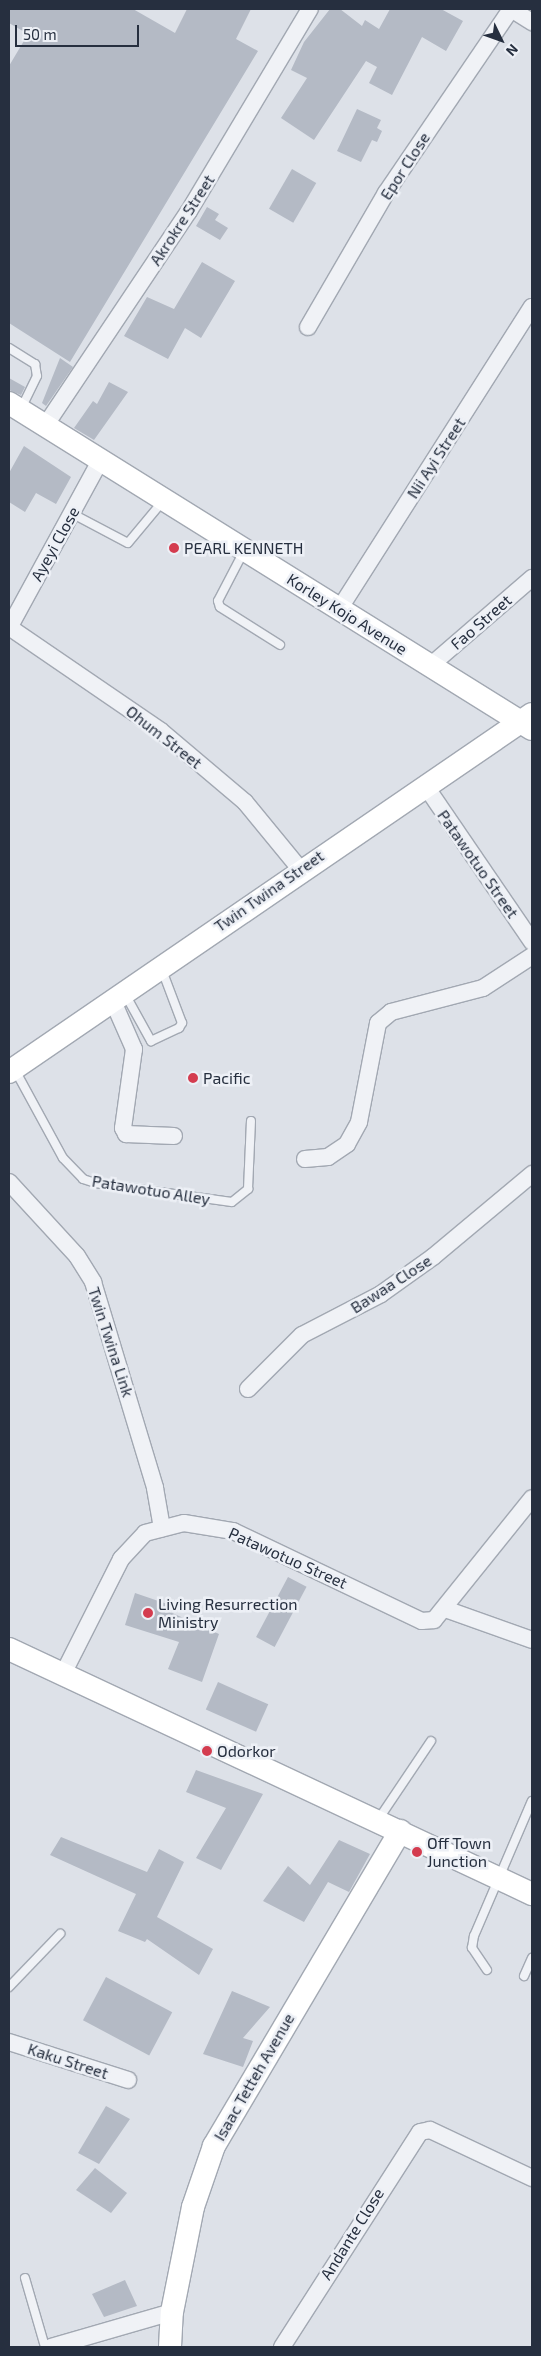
<!DOCTYPE html>
<style>
body{margin:0}
#map{position:relative;width:541px;height:2356px;overflow:hidden;background:#dde1e8;font-family:"Exo 2",sans-serif}
div>[style]{position:absolute}
.building>*{inset:0;background:#b4bac5;transform-origin:0 0}
.roads{filter:drop-shadow(1px 0 #a2a8b2) drop-shadow(-1px 0 #a2a8b2) drop-shadow(0 1px #a2a8b2) drop-shadow(0 -1px #a2a8b2)}
.lane>*{height:8px;margin:-4px;padding:0 4px;transform-origin:4px;border-radius:4px;background:#f0f2f6}
.street>*{height:16px;margin:-8px;padding:0 8px;transform-origin:8px;border-radius:8px;background:#f0f2f6}
.secondary>*{height:22px;margin:-11px;padding:0 11px;transform-origin:11px;border-radius:11px;background:#fff}
.dots>*{width:14px;height:14px;translate:-50% -50%;box-sizing:border-box;border:2px solid #edf0f6;border-radius:50%}
span{translate:-50% -50%;white-space:nowrap;text-align:center;line-height:1.15;-webkit-text-stroke:5px #edf0f6;paint-order:stroke}
.street-label{font-size:16px;color:#262f3f}
.poi-label{font-size:16px;color:#262f3f}
.left{translate:0 -50%;text-align:left}
.frame{position:absolute;inset:0;border:10px solid #262f3f;pointer-events:none}
.north{position:absolute;left:476px;top:15px;width:50px;height:50px;-webkit-text-stroke:4px #edf0f6;paint-order:stroke;rotate:132deg;font-size:14px;font-weight:700;line-height:20px;text-align:center;color:#262f3f}
.north::after{content:'';display:block;margin:auto;width:18px;height:22px;background:#262f3f;clip-path:polygon(50% 0,100% 100%,50% 72%,0 100%)}
.scale{position:absolute;left:15px;top:25px;width:124px;height:22px;box-sizing:border-box;border:2px solid #262f3f;border-top:0;padding-left:6px;font-size:15px;line-height:18px;white-space:nowrap;color:#262f3f;-webkit-text-stroke:4px #edf0f6;paint-order:stroke}
</style>
<div id="map">
<div class="building">
<i style="clip-path:polygon(9px 9px,133px 9px,175px 33px,187px 9px,251px 9px,236px 39px,258px 51px,70px 362px,9px 323px,9px 66px,28px 34px,9px 23px)"></i>
<i style="clip-path:polygon(330px 9px,340px 9px,362px 26px,365px 20px,379px 29px,390px 9px,441px 9px,463px 21px,446px 51px,422px 37px,392px 95px,369px 83px,377px 67px,366px 61px,314px 140px,281px 118px,307px 78px,291px 70px,304px 42px)"></i>
<i style="clip-path:polygon(357px 109px,381px 120px,377px 128px,382px 131px,377px 142px,372px 140px,361px 162px,337px 151px)"></i>
<i style="left:292px;top:169px;width:28px;height:46px;rotate:30deg"></i>
<i style="clip-path:polygon(207px 207px,219px 214px,215px 220px,228px 228px,220px 240px,196px 226px)"></i>
<i style="clip-path:polygon(202px 262px,235px 281px,201px 338px,185px 328px,168px 359px,124px 336px,147px 297px,174px 309px)"></i>
<i style="clip-path:polygon(60px 358px,73px 367px,46px 406px,42px 403px)"></i>
<i style="clip-path:polygon(9px 378px,25px 387px,21px 395px,9px 390px)"></i>
<i style="clip-path:polygon(109px 382px,128px 392px,94px 440px,74px 428px,93px 401px,97px 404px)"></i>
<i style="clip-path:polygon(24px 446px,71px 477px,56px 504px,36px 493px,25px 512px,9px 502px,9px 473px)"></i>
<i style="left:288px;top:1577px;width:21px;height:68px;rotate:28deg"></i>
<i style="clip-path:polygon(135px 1593px,173px 1606px,170px 1612px,219px 1634px,202px 1682px,168px 1669px,179px 1642px,125px 1625px)"></i>
<i style="left:218px;top:1682px;width:55px;height:30px;rotate:24deg"></i>
<i style="clip-path:polygon(196px 1770px,263px 1794px,221px 1870px,196px 1858px,226px 1808px,186px 1792px)"></i>
<i style="clip-path:polygon(61px 1837px,147px 1872px,159px 1849px,184px 1862px,157px 1917px,213px 1949px,199px 1975px,147px 1939px,145px 1942px,118px 1931px,136px 1894px,50px 1855px)"></i>
<i style="clip-path:polygon(339px 1840px,370px 1854px,349px 1892px,328px 1882px,304px 1922px,263px 1901px,288px 1866px,310px 1885px)"></i>
<i style="left:106px;top:1977px;width:75px;height:49px;rotate:28deg"></i>
<i style="clip-path:polygon(232px 1991px,270px 2007px,243px 2038px,253px 2041px,243px 2067px,203px 2054px)"></i>
<i style="clip-path:polygon(106px 2106px,130px 2119px,99px 2164px,78px 2153px)"></i>
<i style="clip-path:polygon(95px 2168px,127px 2193px,111px 2213px,76px 2190px)"></i>
<i style="clip-path:polygon(125px 2280px,137px 2306px,104px 2317px,92px 2294px)"></i>
</div>
<div class="roads">
<div class="lane">
<i style="left:9px;top:348px;width:31px;rotate:32deg"></i>
<i style="left:35px;top:364px;width:12px;rotate:81deg"></i>
<i style="left:37px;top:376px;width:37px;rotate:116deg"></i>
<i style="left:71px;top:513px;width:64px;rotate:27.8deg"></i>
<i style="left:128px;top:543px;width:55px;rotate:-50.2deg"></i>
<i style="left:244px;top:551px;width:56px;rotate:117.5deg"></i>
<i style="left:218px;top:601px;width:6px;rotate:72deg"></i>
<i style="left:220px;top:607px;width:71px;rotate:32.3deg"></i>
<i style="left:125px;top:994px;width:54px;rotate:61deg"></i>
<i style="left:151px;top:1041px;width:31px;rotate:-25deg"></i>
<i style="left:179px;top:1028px;width:6px;rotate:-59deg"></i>
<i style="left:182px;top:1023px;width:57px;rotate:-110.7deg"></i>
<i style="left:15px;top:1070px;width:100px;rotate:61.4deg"></i>
<i style="left:63px;top:1158px;width:29px;rotate:46deg"></i>
<i style="left:83px;top:1179px;width:13px;rotate:18deg"></i>
<i style="left:95px;top:1183px;width:138px;rotate:7.9deg"></i>
<i style="left:232px;top:1202px;width:21px;rotate:-39deg"></i>
<i style="left:248px;top:1189px;width:68px;rotate:-87.5deg"></i>
<i style="left:378px;top:1820px;width:95px;rotate:-56.1deg"></i>
<i style="left:487px;top:1970px;width:27px;rotate:-124deg"></i>
<i style="left:472px;top:1948px;width:12px;rotate:-81deg"></i>
<i style="left:474px;top:1936px;width:147px;rotate:-66.8deg"></i>
<i style="left:524px;top:1976px;width:20px;rotate:-66deg"></i>
<i style="left:9px;top:1987px;width:74px;rotate:-46.1deg"></i>
<i style="left:25px;top:2278px;width:72px;rotate:73.8deg"></i>
</div>
<div class="street">
<i style="left:511px;top:9px;width:25px;rotate:32deg"></i>
<i style="left:308px;top:327px;width:155px;rotate:-59.8deg"></i>
<i style="left:386px;top:193px;width:222px;rotate:-55.8deg"></i>
<i style="left:45px;top:426px;width:259px;rotate:-56.2deg"></i>
<i style="left:189px;top:211px;width:235px;rotate:-59.1deg"></i>
<i style="left:340px;top:608px;width:357px;rotate:-57.5deg"></i>
<i style="left:9px;top:627px;width:184px;rotate:34.4deg"></i>
<i style="left:161px;top:731px;width:110px;rotate:40.2deg"></i>
<i style="left:245px;top:802px;width:87px;rotate:50.6deg"></i>
<i style="left:9px;top:628px;width:192px;rotate:-61.4deg"></i>
<i style="left:430px;top:666px;width:135px;rotate:-40.8deg"></i>
<i style="left:425px;top:785px;width:190px;rotate:55.7deg"></i>
<i style="left:112px;top:999px;width:55px;rotate:66.3deg"></i>
<i style="left:134px;top:1049px;width:80px;rotate:97.9deg"></i>
<i style="left:123px;top:1128px;width:7px;rotate:63deg"></i>
<i style="left:126px;top:1134px;width:48px;rotate:2.4deg"></i>
<i style="left:305px;top:1159px;width:23px;rotate:-5deg"></i>
<i style="left:328px;top:1157px;width:23px;rotate:-34deg"></i>
<i style="left:347px;top:1144px;width:25px;rotate:-61deg"></i>
<i style="left:359px;top:1122px;width:101px;rotate:-79.1deg"></i>
<i style="left:378px;top:1023px;width:17px;rotate:-40deg"></i>
<i style="left:391px;top:1012px;width:95px;rotate:-14.6deg"></i>
<i style="left:483px;top:988px;width:59px;rotate:-33.1deg"></i>
<i style="left:9px;top:1182px;width:100px;rotate:47.4deg"></i>
<i style="left:77px;top:1256px;width:31px;rotate:58deg"></i>
<i style="left:93px;top:1282px;width:215px;rotate:73.2deg"></i>
<i style="left:155px;top:1488px;width:41px;rotate:80.1deg"></i>
<i style="left:248px;top:1389px;width:76px;rotate:-45deg"></i>
<i style="left:302px;top:1335px;width:89px;rotate:-27.4deg"></i>
<i style="left:381px;top:1294px;width:65px;rotate:-35.6deg"></i>
<i style="left:434px;top:1256px;width:128px;rotate:-39.9deg"></i>
<i style="left:445px;top:1609px;width:92px;rotate:19.6deg"></i>
<i style="left:63px;top:1674px;width:129px;rotate:-63.2deg"></i>
<i style="left:121px;top:1559px;width:35px;rotate:-47deg"></i>
<i style="left:145px;top:1533px;width:40px;rotate:-14.4deg"></i>
<i style="left:184px;top:1523px;width:50px;rotate:9.3deg"></i>
<i style="left:233px;top:1531px;width:209px;rotate:25.5deg"></i>
<i style="left:422px;top:1621px;width:12px;rotate:-5deg"></i>
<i style="left:434px;top:1620px;width:156px;rotate:-51.2deg"></i>
<i style="left:9px;top:2042px;width:125px;rotate:17.7deg"></i>
<i style="left:51px;top:2347px;width:126px;rotate:-16.1deg"></i>
<i style="left:282px;top:2347px;width:255px;rotate:-57.3deg"></i>
<i style="left:420px;top:2132px;width:10px;rotate:-11deg"></i>
<i style="left:430px;top:2130px;width:113px;rotate:25.2deg"></i>
</div>
<div class="secondary">
<i style="left:9px;top:403px;width:616px;rotate:31.94deg"></i>
<i style="left:9px;top:1072px;width:634px;rotate:-34.39deg"></i>
<i style="left:9px;top:1649px;width:578px;rotate:25.1deg"></i>
<i style="left:170px;top:2347px;width:35px;rotate:-87deg"></i>
<i style="left:172px;top:2312px;width:107px;rotate:-78.7deg"></i>
<i style="left:193px;top:2207px;width:65px;rotate:-71deg"></i>
<i style="left:214px;top:2146px;width:366px;rotate:-59.4deg"></i>
</div>
</div>
<div class="dots">
<i style="left:174px;top:548px;background:#d43c4f"></i>
<i style="left:193px;top:1078px;background:#d43c4f"></i>
<i style="left:148px;top:1613px;background:#d43c4f"></i>
<i style="left:207px;top:1751px;background:#d43c4f"></i>
<i style="left:417px;top:1852px;background:#d43c4f"></i>
</div>
<div class="street-label">
<span style="left:405px;top:166px;rotate:-57deg">Epor Close</span>
<span style="left:182px;top:220px;rotate:-57deg">Akrokre Street</span>
<span style="left:436px;top:458px;rotate:-57deg">Nii Ayi Street</span>
<span style="left:55px;top:544px;rotate:-61deg">Ayeyi Close</span>
<span style="left:347px;top:614px;rotate:32deg">Korley Kojo Avenue</span>
<span style="left:481px;top:622px;rotate:-41deg">Fao Street</span>
<span style="left:164px;top:737px;rotate:38deg">Ohum Street</span>
<span style="left:478px;top:864px;rotate:55deg">Patawotuo Street</span>
<span style="left:269px;top:891px;rotate:-35deg">Twin Twina Street</span>
<span style="left:151px;top:1190px;rotate:9deg">Patawotuo Alley</span>
<span style="left:391px;top:1284px;rotate:-33deg">Bawaa Close</span>
<span style="left:111px;top:1342px;rotate:72deg">Twin Twina Link</span>
<span style="left:288px;top:1558px;rotate:24deg">Patawotuo Street</span>
<span style="left:68px;top:2061px;rotate:18deg">Kaku Street</span>
<span style="left:254px;top:2077px;rotate:-60deg">Isaac Tetteh Avenue</span>
<span style="left:352px;top:2234px;rotate:-58deg">Andante Close</span>
</div>
<div class="poi-label">
<span class="left" style="left:184px;top:548px">PEARL KENNETH</span>
<span class="left" style="left:203px;top:1078px">Pacific</span>
<span class="left" style="left:158px;top:1613px">Living Resurrection<br>Ministry</span>
<span class="left" style="left:217px;top:1751px">Odorkor</span>
<span class="left" style="left:427px;top:1852px">Off Town<br>Junction</span>
</div>
<div class="frame"></div>
<div class="north">N</div>
<div class="scale">50 m</div>
</div>
